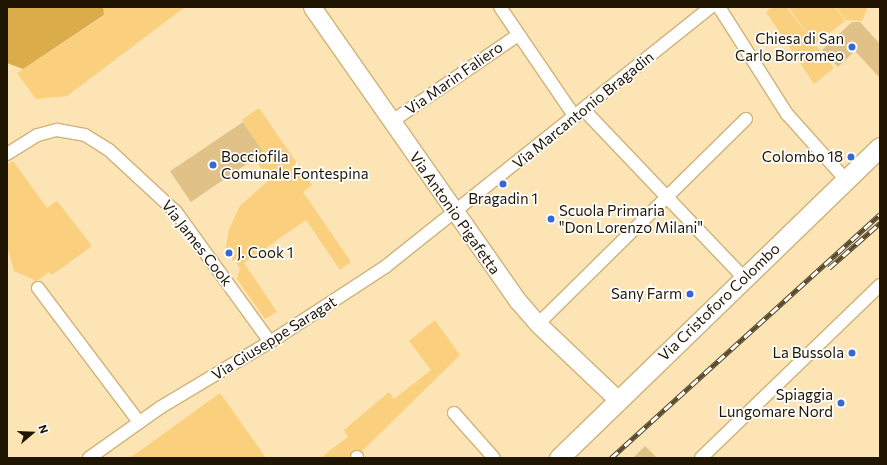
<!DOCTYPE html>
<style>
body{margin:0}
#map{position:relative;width:887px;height:465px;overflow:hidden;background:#fce4b5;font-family:Commissioner,sans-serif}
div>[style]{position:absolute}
.green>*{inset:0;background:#fad07e}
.forest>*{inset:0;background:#daac4a}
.building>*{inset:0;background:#e0c288;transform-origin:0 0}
.roads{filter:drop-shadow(1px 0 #d0b379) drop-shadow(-1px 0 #d0b379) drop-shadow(0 1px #d0b379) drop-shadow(0 -1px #d0b379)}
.minor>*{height:12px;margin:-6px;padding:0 6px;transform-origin:6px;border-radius:6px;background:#fff}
.secondary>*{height:17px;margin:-8.5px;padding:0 8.5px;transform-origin:8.5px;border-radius:8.5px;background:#fff}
.primary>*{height:19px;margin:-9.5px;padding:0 9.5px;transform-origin:9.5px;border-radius:9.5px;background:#fff}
.rail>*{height:4.5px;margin-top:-2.25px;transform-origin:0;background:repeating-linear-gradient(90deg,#fff 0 9px,#57492d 0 18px);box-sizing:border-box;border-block:1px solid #57492d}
.dots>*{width:11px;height:11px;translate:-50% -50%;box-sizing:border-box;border:2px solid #fff;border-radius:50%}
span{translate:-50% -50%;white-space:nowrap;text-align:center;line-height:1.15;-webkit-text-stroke:3.5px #fff;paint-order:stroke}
.poi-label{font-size:15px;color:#201500}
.right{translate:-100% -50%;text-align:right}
.left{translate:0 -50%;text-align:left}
.street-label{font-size:15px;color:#201500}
.frame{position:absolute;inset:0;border:8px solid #201500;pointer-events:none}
.north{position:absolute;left:12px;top:413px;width:40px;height:40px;-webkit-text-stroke:3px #fff;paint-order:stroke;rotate:71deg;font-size:11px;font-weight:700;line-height:16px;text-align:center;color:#201500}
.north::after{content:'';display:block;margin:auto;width:14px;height:18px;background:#201500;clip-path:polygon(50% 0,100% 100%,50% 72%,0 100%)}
</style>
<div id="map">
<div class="green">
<i style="clip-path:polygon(103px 7px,185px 7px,67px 96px,36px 99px,17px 73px,104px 16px)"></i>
<i style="clip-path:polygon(773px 7px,786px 7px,834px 68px,814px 84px,766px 12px)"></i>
<i style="clip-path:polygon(788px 7px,835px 7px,845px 21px,815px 44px)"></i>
<i style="clip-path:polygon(836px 7px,868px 7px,862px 21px,845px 20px)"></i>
<i style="clip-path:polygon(259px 108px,312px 185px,303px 192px,351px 262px,340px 270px,306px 220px,244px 263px,277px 312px,265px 319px,237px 279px,240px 268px,225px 251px,229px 229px,240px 206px,269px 180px,255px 159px,264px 153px,242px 120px)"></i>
<i style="clip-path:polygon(13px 161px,47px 208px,57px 201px,92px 246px,52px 275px,49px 272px,37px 281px,14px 271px,7px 246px,7px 165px)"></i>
<i style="clip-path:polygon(435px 320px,460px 355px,355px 458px,320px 458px,348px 437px,344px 430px,389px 392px,394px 399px,431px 370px,409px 341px)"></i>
<i style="clip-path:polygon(220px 393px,266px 458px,130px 458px)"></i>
</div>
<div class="forest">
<i style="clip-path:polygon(7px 7px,103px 7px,104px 15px,23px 69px,7px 63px)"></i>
</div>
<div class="building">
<i style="clip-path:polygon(852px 22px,860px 22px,880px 44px,880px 78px,855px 51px,838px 67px,822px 50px)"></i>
<i style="left:243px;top:122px;width:37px;height:88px;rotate:56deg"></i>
<i style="clip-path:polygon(645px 446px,657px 458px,633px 458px)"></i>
</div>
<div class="roads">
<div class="minor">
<i style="left:500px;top:7px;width:133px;rotate:55.7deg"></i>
<i style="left:719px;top:7px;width:127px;rotate:57.6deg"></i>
<i style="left:787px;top:114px;width:89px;rotate:48.2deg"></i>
<i style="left:584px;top:110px;width:232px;rotate:46.4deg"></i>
<i style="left:391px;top:122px;width:154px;rotate:-34.4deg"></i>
<i style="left:7px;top:154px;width:36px;rotate:-32deg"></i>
<i style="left:38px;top:135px;width:20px;rotate:-15deg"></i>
<i style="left:57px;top:130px;width:28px;rotate:10deg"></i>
<i style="left:85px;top:135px;width:28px;rotate:32deg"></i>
<i style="left:109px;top:150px;width:91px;rotate:42.8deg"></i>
<i style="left:176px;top:212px;width:160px;rotate:54.1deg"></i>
<i style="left:38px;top:288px;width:168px;rotate:53deg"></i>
<i style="left:538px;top:324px;width:292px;rotate:-44.6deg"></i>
<i style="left:454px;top:413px;width:60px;rotate:48.4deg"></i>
<i style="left:357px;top:457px;width:1px;rotate:90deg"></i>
<i style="left:89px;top:458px;width:88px;rotate:-35.3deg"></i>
<i style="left:161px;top:407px;width:136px;rotate:-30.9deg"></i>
<i style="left:278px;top:337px;width:128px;rotate:-33.2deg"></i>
<i style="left:385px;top:267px;width:417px;rotate:-38.6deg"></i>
<i style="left:701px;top:458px;width:249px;rotate:-44deg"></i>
</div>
<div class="secondary">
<i style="left:312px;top:7px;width:359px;rotate:55deg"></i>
<i style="left:518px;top:301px;width:30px;rotate:49deg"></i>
<i style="left:538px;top:324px;width:110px;rotate:43.5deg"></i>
</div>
<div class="primary">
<i style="left:559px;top:458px;width:447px;rotate:-44.1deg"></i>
</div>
</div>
<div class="rail">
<i style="left:829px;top:268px;width:68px;rotate:-41.4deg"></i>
<i style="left:611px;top:458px;width:363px;rotate:-42.2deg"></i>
</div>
<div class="dots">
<i style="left:852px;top:47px;background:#3667d7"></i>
<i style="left:851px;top:157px;background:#3667d7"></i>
<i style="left:213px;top:165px;background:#3667d7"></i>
<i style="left:503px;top:184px;background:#3667d7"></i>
<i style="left:551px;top:219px;background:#3667d7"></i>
<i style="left:229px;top:253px;background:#3667d7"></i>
<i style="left:690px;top:294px;background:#3667d7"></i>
<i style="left:852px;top:353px;background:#3667d7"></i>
<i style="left:841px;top:403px;background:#3667d7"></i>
</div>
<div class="poi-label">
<span class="right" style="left:844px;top:47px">Chiesa di San<br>Carlo Borromeo</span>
<span class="left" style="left:221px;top:165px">Bocciofila<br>Comunale Fontespina</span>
<span class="right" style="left:843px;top:157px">Colombo 18</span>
<span style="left:503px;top:199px">Bragadin 1</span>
<span class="left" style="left:559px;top:219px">Scuola Primaria<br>"Don Lorenzo Milani"</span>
<span class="left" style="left:237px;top:253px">J. Cook 1</span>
<span class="right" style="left:682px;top:294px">Sany Farm</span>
<span class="right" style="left:844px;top:353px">La Bussola</span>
<span class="right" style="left:833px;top:403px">Spiaggia<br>Lungomare Nord</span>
</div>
<div class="street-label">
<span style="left:454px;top:78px;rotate:-35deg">Via Marin Faliero</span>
<span style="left:583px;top:110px;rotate:-39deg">Via Marcantonio Bragadin</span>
<span style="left:455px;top:213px;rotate:55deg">Via Antonio Pigafetta</span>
<span style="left:197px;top:243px;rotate:52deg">Via James Cook</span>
<span style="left:719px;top:302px;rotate:-44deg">Via Cristoforo Colombo</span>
<span style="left:274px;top:338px;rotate:-32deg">Via Giuseppe Saragat</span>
</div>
<div class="frame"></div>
<div class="north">N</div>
</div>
